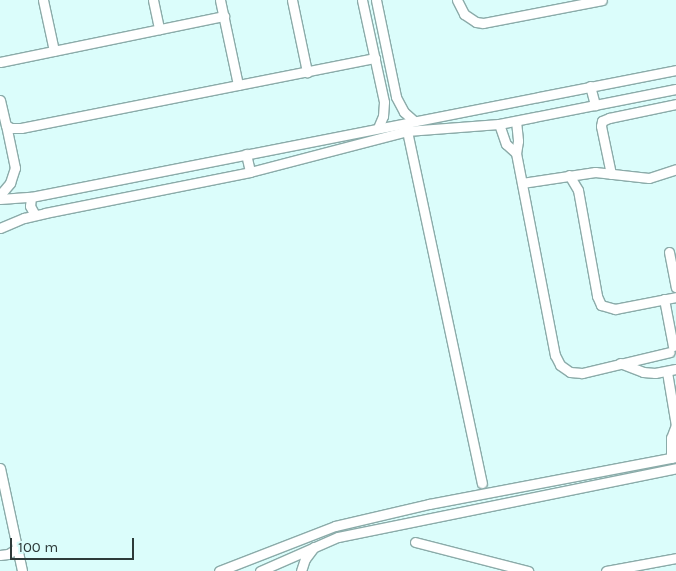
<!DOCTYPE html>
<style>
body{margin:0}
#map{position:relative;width:676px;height:571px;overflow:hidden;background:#dbfdfb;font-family:Karla,sans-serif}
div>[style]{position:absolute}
.roads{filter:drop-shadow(1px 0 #8baba9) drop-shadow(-1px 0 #8baba9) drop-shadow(0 1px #8baba9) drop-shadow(0 -1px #8baba9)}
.minor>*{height:9px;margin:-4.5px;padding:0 4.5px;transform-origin:4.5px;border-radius:4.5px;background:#fff}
span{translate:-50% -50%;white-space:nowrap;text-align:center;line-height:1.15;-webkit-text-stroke:4.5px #dbfdfb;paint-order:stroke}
.scale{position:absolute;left:10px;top:538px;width:124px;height:22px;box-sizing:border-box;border:2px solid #2d3a39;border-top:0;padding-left:6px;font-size:15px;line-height:18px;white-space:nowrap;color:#2d3a39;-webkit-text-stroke:4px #dbfdfb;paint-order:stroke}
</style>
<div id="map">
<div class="roads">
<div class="minor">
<i style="left:43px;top:0;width:52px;rotate:77.8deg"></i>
<i style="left:153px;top:0;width:30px;rotate:78deg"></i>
<i style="left:220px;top:0;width:87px;rotate:78deg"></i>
<i style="left:292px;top:0;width:74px;rotate:78.2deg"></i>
<i style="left:362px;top:0;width:104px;rotate:77.8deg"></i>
<i style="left:384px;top:102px;width:14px;rotate:94deg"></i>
<i style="left:383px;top:116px;width:13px;rotate:113deg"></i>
<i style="left:376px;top:0;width:99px;rotate:78.3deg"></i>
<i style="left:396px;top:97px;width:17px;rotate:62deg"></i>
<i style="left:404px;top:112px;width:13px;rotate:42deg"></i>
<i style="left:457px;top:0;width:16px;rotate:63deg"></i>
<i style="left:464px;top:14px;width:14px;rotate:34deg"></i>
<i style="left:476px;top:22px;width:7px;rotate:8deg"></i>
<i style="left:483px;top:23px;width:121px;rotate:-10.9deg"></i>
<i style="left:0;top:62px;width:229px;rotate:-11.6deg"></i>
<i style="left:590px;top:86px;width:20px;rotate:75deg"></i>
<i style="left:0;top:100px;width:26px;rotate:77deg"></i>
<i style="left:6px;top:125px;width:6px;rotate:31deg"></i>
<i style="left:11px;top:128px;width:10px"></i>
<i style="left:21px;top:128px;width:361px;rotate:-11.2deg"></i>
<i style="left:516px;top:121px;width:20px;rotate:84deg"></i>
<i style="left:518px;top:141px;width:12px;rotate:99deg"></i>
<i style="left:516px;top:153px;width:206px;rotate:79.1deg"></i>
<i style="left:555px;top:355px;width:11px;rotate:63deg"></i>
<i style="left:560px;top:365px;width:12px;rotate:35deg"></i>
<i style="left:570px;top:372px;width:12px;rotate:5deg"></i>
<i style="left:582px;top:373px;width:90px;rotate:-13.4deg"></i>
<i style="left:499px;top:124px;width:21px;rotate:71deg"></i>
<i style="left:506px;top:144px;width:13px;rotate:42deg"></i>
<i style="left:407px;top:131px;width:360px;rotate:78deg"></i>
<i style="left:246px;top:154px;width:18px;rotate:77deg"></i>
<i style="left:611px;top:174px;width:49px;rotate:-101.8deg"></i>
<i style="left:601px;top:126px;width:5px;rotate:-79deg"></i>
<i style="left:602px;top:121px;width:8px;rotate:-23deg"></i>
<i style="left:609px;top:118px;width:68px;rotate:-11.8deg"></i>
<i style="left:569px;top:175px;width:17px;rotate:59deg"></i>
<i style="left:578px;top:190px;width:108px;rotate:79.8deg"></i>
<i style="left:597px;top:296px;width:10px;rotate:66deg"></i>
<i style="left:601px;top:305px;width:15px;rotate:16deg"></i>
<i style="left:615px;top:309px;width:62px;rotate:-11.1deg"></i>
<i style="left:522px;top:183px;width:74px;rotate:-8.6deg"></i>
<i style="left:595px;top:172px;width:54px;rotate:6.3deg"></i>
<i style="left:649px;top:178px;width:28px;rotate:-18deg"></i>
<i style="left:0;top:195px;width:16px;rotate:-50deg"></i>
<i style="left:10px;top:183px;width:16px;rotate:-72deg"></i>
<i style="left:15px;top:168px;width:44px;rotate:-101.8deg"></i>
<i style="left:31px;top:197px;width:9px;rotate:96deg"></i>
<i style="left:30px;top:206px;width:10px;rotate:61deg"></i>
<i style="left:0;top:199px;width:31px;rotate:-4deg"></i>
<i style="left:31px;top:197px;width:657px;rotate:-11.14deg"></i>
<i style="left:0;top:228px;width:26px;rotate:-23deg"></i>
<i style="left:24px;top:218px;width:22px;rotate:-13deg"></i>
<i style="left:45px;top:213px;width:209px;rotate:-11.3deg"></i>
<i style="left:250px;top:172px;width:162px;rotate:-14.6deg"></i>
<i style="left:407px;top:131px;width:92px;rotate:-4.4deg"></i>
<i style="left:499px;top:124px;width:180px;rotate:-11.2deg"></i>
<i style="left:669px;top:252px;width:36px;rotate:79deg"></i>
<i style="left:664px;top:299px;width:48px;rotate:79.2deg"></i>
<i style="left:620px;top:363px;width:25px;rotate:21deg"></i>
<i style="left:643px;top:372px;width:12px;rotate:5deg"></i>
<i style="left:655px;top:373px;width:21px;rotate:-11deg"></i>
<i style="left:667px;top:372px;width:55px;rotate:80.5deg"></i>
<i style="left:671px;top:458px;width:20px;rotate:-90deg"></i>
<i style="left:671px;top:438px;width:14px;rotate:-69deg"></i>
<i style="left:0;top:468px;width:105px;rotate:77.9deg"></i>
<i style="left:415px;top:542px;width:117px;rotate:14.4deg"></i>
<i style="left:0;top:555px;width:8px;rotate:-7deg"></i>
<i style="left:8px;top:554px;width:9px;rotate:-32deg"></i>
<i style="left:219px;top:571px;width:124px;rotate:-21.2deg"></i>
<i style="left:335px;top:526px;width:97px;rotate:-13.2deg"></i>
<i style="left:429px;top:504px;width:251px;rotate:-10.8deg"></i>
<i style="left:260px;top:571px;width:85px;rotate:-23.6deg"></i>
<i style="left:338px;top:537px;width:345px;rotate:-11.5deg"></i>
<i style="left:301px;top:571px;width:13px;rotate:-72deg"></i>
<i style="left:305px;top:559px;width:15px;rotate:-53deg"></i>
<i style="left:606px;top:571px;width:71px;rotate:-10.5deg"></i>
</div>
</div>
<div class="scale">100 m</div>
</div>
